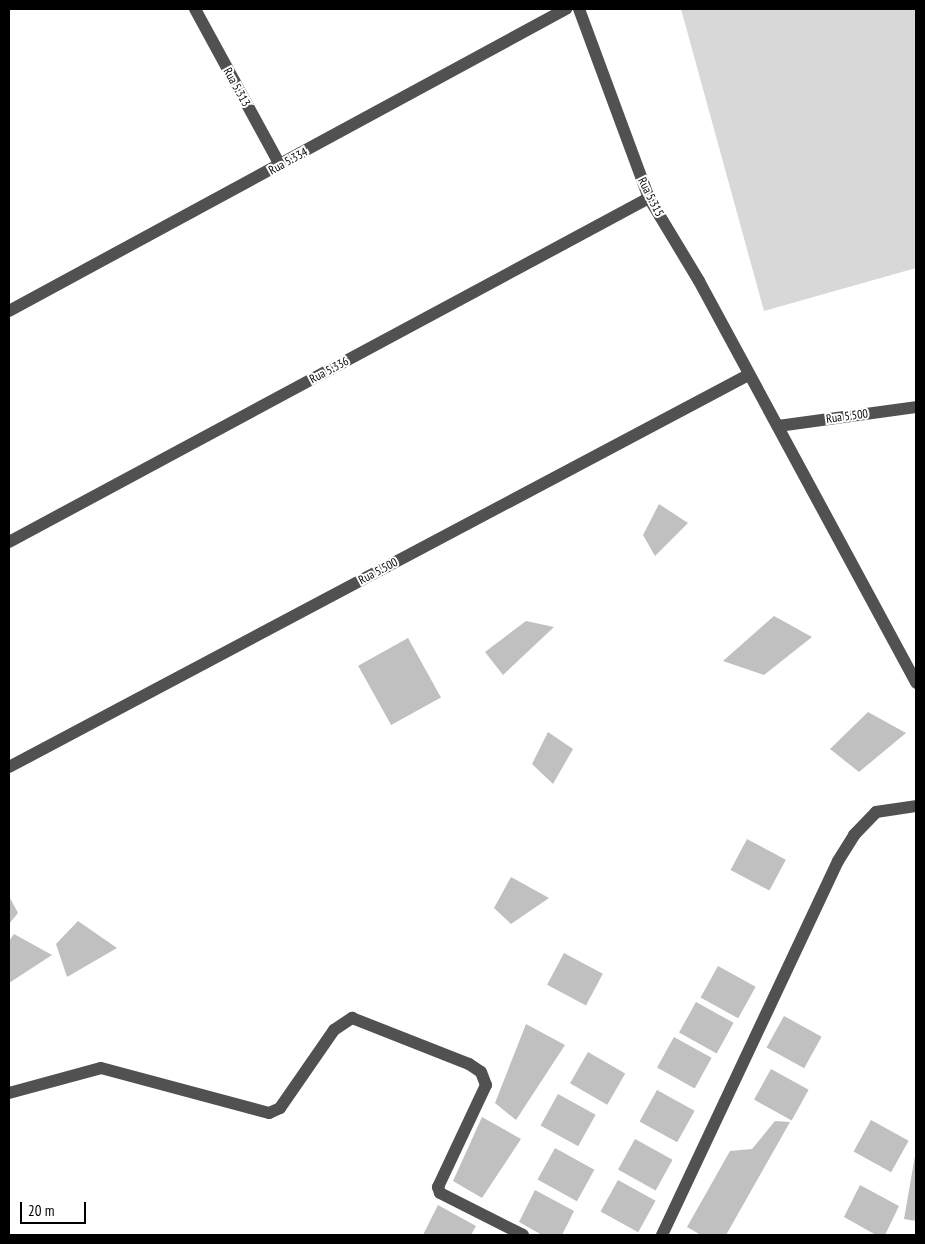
<!DOCTYPE html>
<style>
body{margin:0}
#map{position:relative;width:925px;height:1244px;overflow:hidden;background:#fff;font-family:"PT Sans Narrow",sans-serif}
div>[style]{position:absolute}
.green>*{inset:0;background:#d8d8d8}
.building>*{inset:0;background:#c0c0c0;transform-origin:0 0}
.minor>*{height:12px;margin:-6px;padding:0 6px;transform-origin:6px;border-radius:6px;background:#515151}
span{translate:-50% -50%;white-space:nowrap;text-align:center;line-height:1.15;-webkit-text-stroke:4px #fff;paint-order:stroke}
.street-label{font-size:12px;color:#000}
.frame{position:absolute;inset:0;border:10px solid #000;pointer-events:none}
.scale{position:absolute;left:20px;top:1202px;width:66px;height:22px;box-sizing:border-box;border:2px solid #000;border-top:0;padding-left:6px;font-size:15px;line-height:18px;white-space:nowrap;color:#000;-webkit-text-stroke:4px #fff;paint-order:stroke}
</style>
<div id="map">
<div class="green">
<i style="clip-path:polygon(681px 9px,916px 9px,916px 268px,764px 311px)"></i>
</div>
<div class="building">
<i style="clip-path:polygon(659px 504px,688px 523px,655px 556px,643px 535px)"></i>
<i style="clip-path:polygon(774px 616px,812px 637px,764px 675px,723px 661px)"></i>
<i style="clip-path:polygon(526px 621px,554px 627px,503px 675px,485px 652px)"></i>
<i style="left:408px;top:638px;width:68px;height:57px;rotate:61deg"></i>
<i style="clip-path:polygon(868px 712px,906px 733px,859px 772px,830px 749px)"></i>
<i style="clip-path:polygon(548px 732px,573px 749px,553px 784px,532px 764px)"></i>
<i style="left:747px;top:839px;width:44px;height:35px;rotate:28deg"></i>
<i style="clip-path:polygon(511px 877px,549px 898px,511px 924px,494px 908px)"></i>
<i style="clip-path:polygon(9px 896px,18px 913px,9px 924px)"></i>
<i style="clip-path:polygon(78px 921px,117px 948px,67px 977px,56px 944px)"></i>
<i style="clip-path:polygon(14px 934px,52px 955px,9px 983px,9px 941px)"></i>
<i style="left:564px;top:953px;width:44px;height:36px;rotate:28deg"></i>
<i style="left:718px;top:966px;width:43px;height:36px;rotate:29deg"></i>
<i style="left:696px;top:1002px;width:43px;height:35px;rotate:29deg"></i>
<i style="left:784px;top:1016px;width:43px;height:36px;rotate:29deg"></i>
<i style="clip-path:polygon(526px 1024px,565px 1045px,516px 1120px,495px 1103px)"></i>
<i style="left:674px;top:1037px;width:43px;height:35px;rotate:29deg"></i>
<i style="left:588px;top:1052px;width:43px;height:36px;rotate:30deg"></i>
<i style="left:771px;top:1069px;width:43px;height:35px;rotate:29deg"></i>
<i style="left:657px;top:1090px;width:43px;height:36px;rotate:29deg"></i>
<i style="left:558px;top:1094px;width:43px;height:36px;rotate:29deg"></i>
<i style="clip-path:polygon(482px 1117px,521px 1139px,482px 1198px,453px 1181px)"></i>
<i style="left:871px;top:1120px;width:43px;height:36px;rotate:29deg"></i>
<i style="clip-path:polygon(775px 1121px,790px 1122px,726px 1235px,701px 1235px,687px 1227px,730px 1151px,752px 1149px)"></i>
<i style="left:635px;top:1139px;width:43px;height:35px;rotate:29deg"></i>
<i style="left:555px;top:1148px;width:45px;height:36px;rotate:29deg"></i>
<i style="clip-path:polygon(915px 1156px,916px 1156px,916px 1221px,904px 1219px)"></i>
<i style="left:618px;top:1180px;width:43px;height:36px;rotate:29deg"></i>
<i style="clip-path:polygon(860px 1185px,899px 1206px,885px 1235px,876px 1235px,844px 1217px)"></i>
<i style="clip-path:polygon(535px 1190px,574px 1211px,562px 1235px,542px 1235px,519px 1222px)"></i>
<i style="clip-path:polygon(438px 1205px,476px 1226px,471px 1235px,423px 1235px)"></i>
</div>
<div class="minor">
<i style="left:195px;top:9px;width:178px;rotate:61.4deg"></i>
<i style="left:579px;top:9px;width:202px;rotate:69.7deg"></i>
<i style="left:649px;top:198px;width:97px;rotate:58.9deg"></i>
<i style="left:699px;top:281px;width:457px;rotate:61.6deg"></i>
<i style="left:9px;top:311px;width:634px;rotate:-28.47deg"></i>
<i style="left:778px;top:426px;width:139px;rotate:-7.8deg"></i>
<i style="left:9px;top:542px;width:727px;rotate:-28.26deg"></i>
<i style="left:9px;top:767px;width:837px;rotate:-27.94deg"></i>
<i style="left:9px;top:1093px;width:95px;rotate:-15.2deg"></i>
<i style="left:101px;top:1068px;width:174px;rotate:15deg"></i>
<i style="left:269px;top:1113px;width:12px;rotate:-24deg"></i>
<i style="left:280px;top:1108px;width:95px;rotate:-55.3deg"></i>
<i style="left:334px;top:1030px;width:22px;rotate:-34deg"></i>
<i style="left:352px;top:1018px;width:126px;rotate:21.5deg"></i>
<i style="left:469px;top:1064px;width:14px;rotate:34deg"></i>
<i style="left:481px;top:1072px;width:14px;rotate:69deg"></i>
<i style="left:486px;top:1085px;width:113px;rotate:115.2deg"></i>
<i style="left:438px;top:1187px;width:6px;rotate:72deg"></i>
<i style="left:440px;top:1193px;width:93px;rotate:26.8deg"></i>
<i style="left:662px;top:1235px;width:413px;rotate:-64.8deg"></i>
<i style="left:838px;top:861px;width:31px;rotate:-58deg"></i>
<i style="left:854px;top:835px;width:32px;rotate:-46deg"></i>
<i style="left:876px;top:812px;width:40px;rotate:-8.5deg"></i>
</div>
<div class="street-label">
<span style="left:237px;top:87px;rotate:61deg">Rua 5.313</span>
<span style="left:288px;top:161px;rotate:-29deg">Rua 5.334</span>
<span style="left:651px;top:197px;rotate:63deg">Rua 5.315</span>
<span style="left:329px;top:370px;rotate:-28deg">Rua 5.336</span>
<span style="left:847px;top:416px;rotate:-8deg">Rua 5.500</span>
<span style="left:378px;top:571px;rotate:-28deg">Rua 5.500</span>
</div>
<div class="frame"></div>
<div class="scale">20 m</div>
</div>
